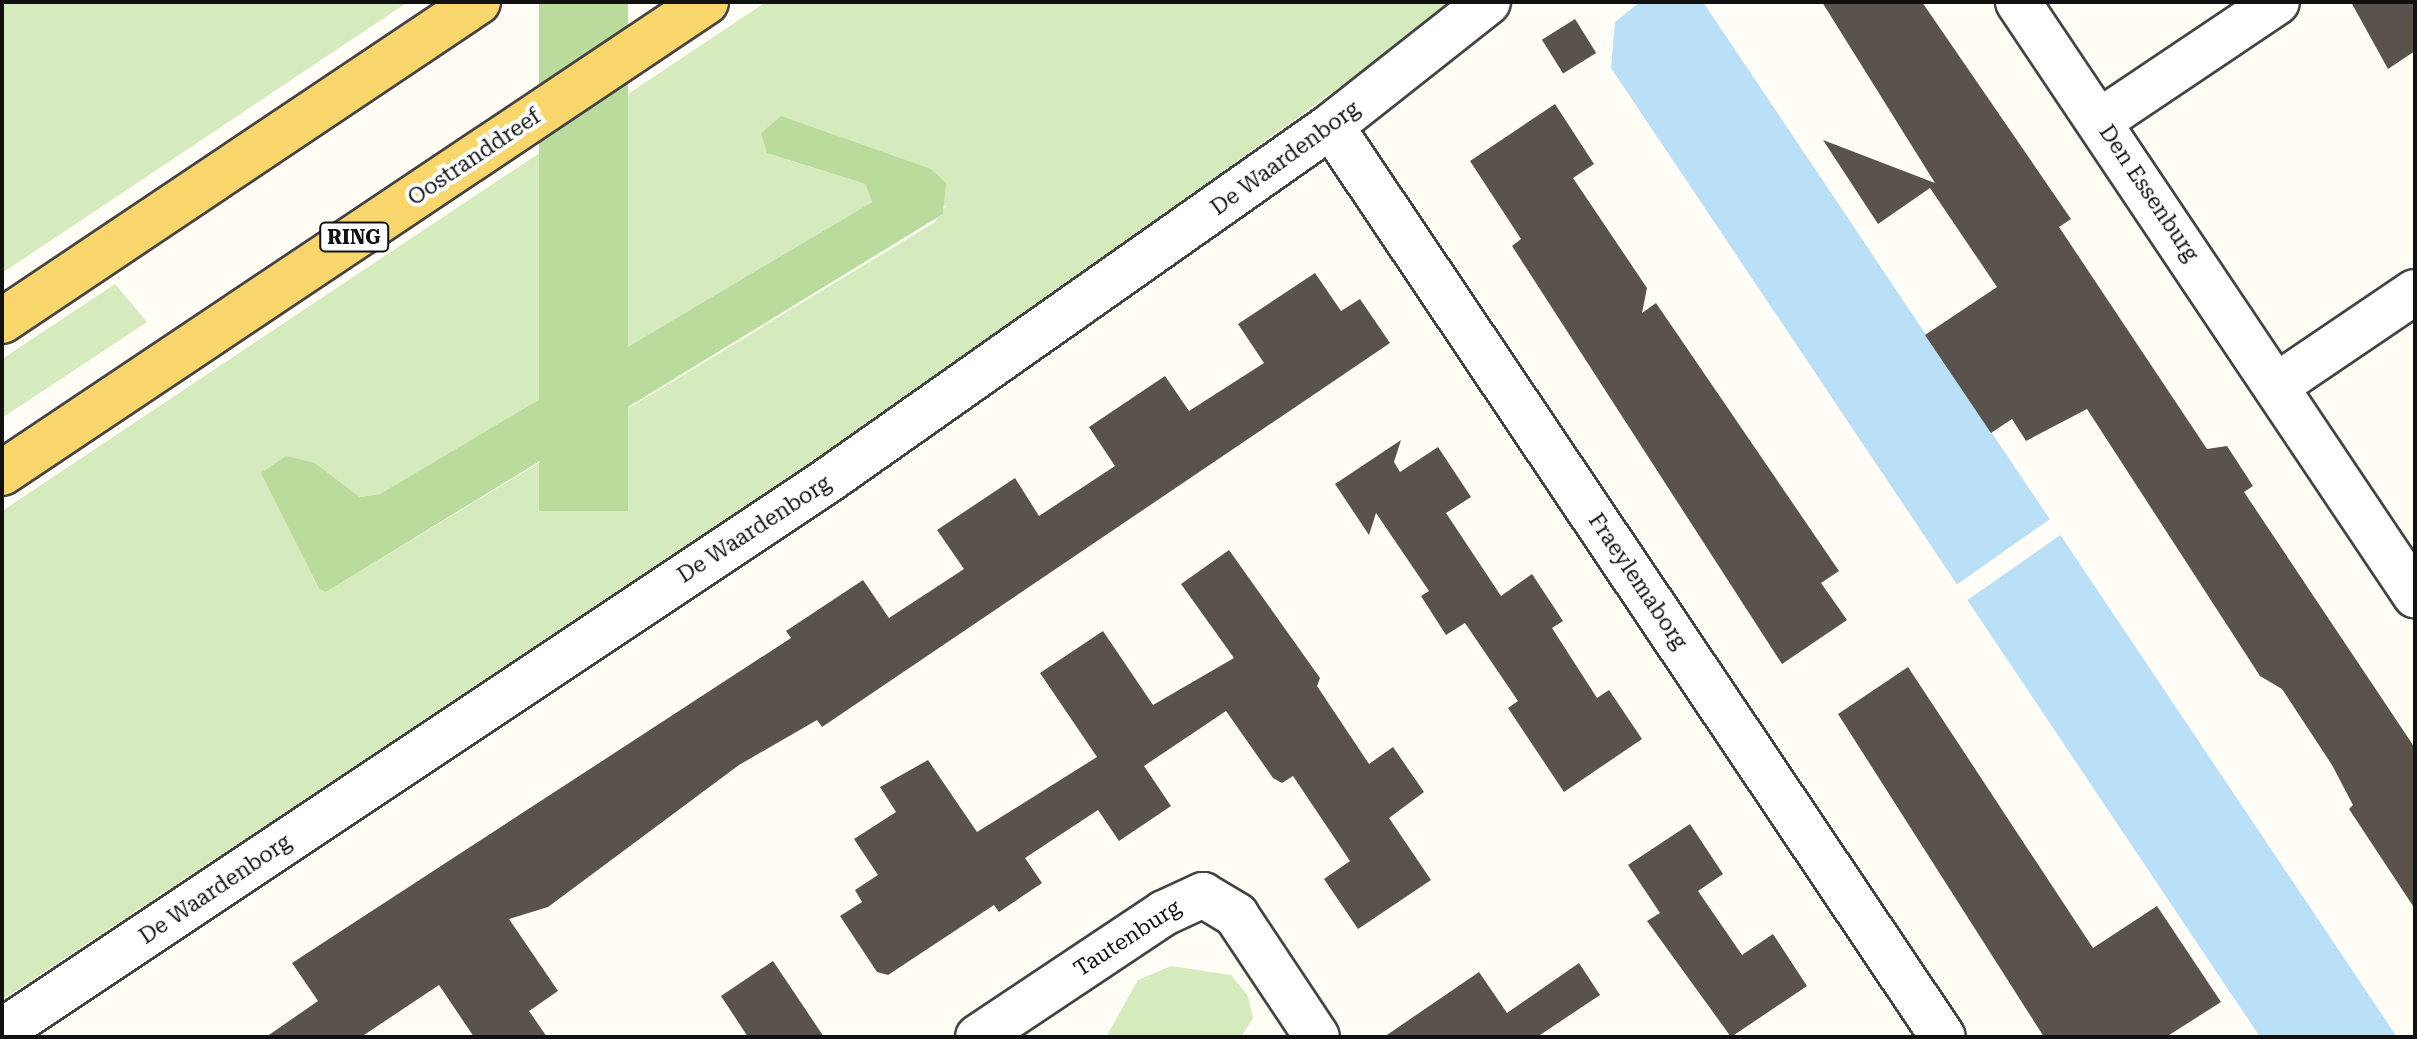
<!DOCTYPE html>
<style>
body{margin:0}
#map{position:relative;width:2417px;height:1039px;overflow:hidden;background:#fffdf5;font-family:"Roboto Serif",serif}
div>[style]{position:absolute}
.green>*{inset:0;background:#d5ebbd}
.forest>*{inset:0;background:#b9dc9c;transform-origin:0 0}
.water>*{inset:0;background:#b9e0f7}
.pier>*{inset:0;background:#fffdf5;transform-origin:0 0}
.building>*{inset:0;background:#5a524d;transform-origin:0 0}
.roads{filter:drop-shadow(2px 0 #444) drop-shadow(-2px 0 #444) drop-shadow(0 2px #444) drop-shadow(0 -2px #444)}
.minor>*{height:44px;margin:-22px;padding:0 22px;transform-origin:22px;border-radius:22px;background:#fff}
.major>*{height:44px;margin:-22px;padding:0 22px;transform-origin:22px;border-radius:22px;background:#f9d66b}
span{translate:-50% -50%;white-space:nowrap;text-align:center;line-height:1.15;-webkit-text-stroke:8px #fff;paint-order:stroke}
.shield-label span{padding:2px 6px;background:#fff;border:2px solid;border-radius:6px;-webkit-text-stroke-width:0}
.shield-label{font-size:20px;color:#111;font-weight:700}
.street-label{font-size:22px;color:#111}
.frame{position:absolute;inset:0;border:4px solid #111;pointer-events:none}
</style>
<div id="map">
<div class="green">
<i style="clip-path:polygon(2px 2px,408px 2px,2px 273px)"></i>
<i style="clip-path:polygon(evenodd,766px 2px,1457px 2px,923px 389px,2px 1000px,2px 511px,766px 2px,766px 153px,946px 206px,935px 222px,326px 592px,318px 588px,262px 473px,315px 463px,360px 497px,380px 494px,872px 202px,865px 184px,766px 153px)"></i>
<i style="clip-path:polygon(115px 284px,147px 322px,2px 418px,2px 359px)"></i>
<i style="clip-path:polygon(1171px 966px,1231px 975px,1248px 996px,1253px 1018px,1241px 1037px,1106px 1037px,1138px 980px)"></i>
</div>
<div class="forest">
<i style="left:539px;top:2px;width:89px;height:509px"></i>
<i style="clip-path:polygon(781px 116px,931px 169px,946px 183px,943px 214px,326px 592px,319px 589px,261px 473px,286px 456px,315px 463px,360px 497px,380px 494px,872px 202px,865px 184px,767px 153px,761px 133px)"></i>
</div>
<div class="water">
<i style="clip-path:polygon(1640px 2px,1703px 2px,2397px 1037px,2260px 1037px,1611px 68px,1615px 22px)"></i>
</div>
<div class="pier">
<i style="left:2053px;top:517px;width:19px;height:121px;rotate:55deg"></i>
</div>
<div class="building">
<i style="clip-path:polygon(1822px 2px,1922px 2px,2071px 219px,2059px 227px,2207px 449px,2227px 446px,2253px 486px,2244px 492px,2415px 748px,2415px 909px,2349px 809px,2353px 805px,2332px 765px,2282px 689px,2260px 676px,2087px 409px,2026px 441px,2012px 419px,1991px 433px,1925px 335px,1997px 287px,1930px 188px,1878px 224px,1823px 140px,1935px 183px)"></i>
<i style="clip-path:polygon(2351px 2px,2415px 2px,2415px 51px,2388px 69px)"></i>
<i style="left:1575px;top:19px;width:40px;height:39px;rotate:58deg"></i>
<i style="clip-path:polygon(1555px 104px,1594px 164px,1573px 178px,1647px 288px,1642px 313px,1656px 303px,1839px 571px,1821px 583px,1847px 620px,1782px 664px,1512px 246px,1521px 239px,1470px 161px)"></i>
<i style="clip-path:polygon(1315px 273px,1341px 311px,1360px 299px,1390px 343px,822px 727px,817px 720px,739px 765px,548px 907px,509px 919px,558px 991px,529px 1011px,547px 1037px,474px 1037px,439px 985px,361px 1037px,266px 1037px,318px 1001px,292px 963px,791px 638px,786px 631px,863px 580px,889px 618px,964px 569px,937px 530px,1015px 478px,1039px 516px,1115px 466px,1089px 427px,1165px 376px,1189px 411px,1264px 363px,1238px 324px)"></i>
<i style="clip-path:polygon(1401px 440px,1394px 462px,1400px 472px,1438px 447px,1471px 497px,1446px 513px,1501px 596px,1532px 574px,1563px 621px,1552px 628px,1597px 698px,1609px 690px,1642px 739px,1564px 792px,1508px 708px,1518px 701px,1465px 623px,1446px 635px,1421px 596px,1429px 591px,1376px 513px,1369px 535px,1335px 484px)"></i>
<i style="clip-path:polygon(1229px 550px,1320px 678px,1317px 686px,1369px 764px,1393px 747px,1424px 792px,1389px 818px,1431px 880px,1358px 929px,1324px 879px,1350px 861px,1293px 776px,1282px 783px,1273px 778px,1226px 711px,1144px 766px,1171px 806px,1119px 841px,1098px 810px,1025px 858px,1042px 883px,999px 912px,994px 905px,888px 975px,877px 972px,840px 916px,862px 902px,855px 890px,878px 875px,854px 839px,896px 812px,880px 787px,928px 760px,977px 832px,1097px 757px,1040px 673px,1103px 631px,1153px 705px,1234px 658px,1181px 584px)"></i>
<i style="clip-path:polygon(1908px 667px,2093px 948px,2157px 906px,2221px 1002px,2166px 1037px,2044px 1037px,1838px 714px)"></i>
<i style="clip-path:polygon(1690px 824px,1723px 874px,1698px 891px,1742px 955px,1773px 934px,1807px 986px,1731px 1037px,1647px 921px,1660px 913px,1628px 865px)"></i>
<i style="clip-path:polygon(773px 961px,824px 1037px,748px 1037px,721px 996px)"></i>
<i style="clip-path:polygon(1579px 963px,1600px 995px,1537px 1037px,1384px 1037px,1479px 972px,1507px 1013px)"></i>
</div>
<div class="roads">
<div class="minor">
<i style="left:2018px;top:2px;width:714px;rotate:56.2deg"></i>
<i style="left:2100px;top:121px;width:213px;rotate:-33.9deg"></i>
<i style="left:1331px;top:126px;width:1097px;rotate:56.11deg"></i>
<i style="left:2279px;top:384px;width:164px;rotate:-34.1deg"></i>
<i style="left:2px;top:1031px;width:992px;rotate:-33.69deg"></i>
<i style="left:827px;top:481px;width:616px;rotate:-35.16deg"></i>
<i style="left:1331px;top:126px;width:200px;rotate:-38.3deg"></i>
<i style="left:978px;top:1037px;width:224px;rotate:-33.7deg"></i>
<i style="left:1164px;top:913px;width:43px;rotate:-24.8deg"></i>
<i style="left:1203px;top:895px;width:39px;rotate:31deg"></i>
<i style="left:1236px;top:915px;width:146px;rotate:56.4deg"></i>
</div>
<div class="major">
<i style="left:2px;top:321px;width:573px;rotate:-33.83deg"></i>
<i style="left:2px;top:473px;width:847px;rotate:-33.78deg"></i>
</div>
</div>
<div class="shield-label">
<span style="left:354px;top:237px">RING</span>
</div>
<div class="street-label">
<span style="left:474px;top:157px;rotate:-34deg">Oostranddreef</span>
<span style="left:1285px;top:158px;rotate:-36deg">De Waardenborg</span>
<span style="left:2149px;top:193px;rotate:56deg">Den Essenburg</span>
<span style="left:754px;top:529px;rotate:-33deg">De Waardenborg</span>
<span style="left:1638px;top:581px;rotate:56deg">Fraeylemaborg</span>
<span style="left:215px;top:889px;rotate:-34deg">De Waardenborg</span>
<span style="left:1127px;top:938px;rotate:-33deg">Tautenburg</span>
</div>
<div class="frame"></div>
</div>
